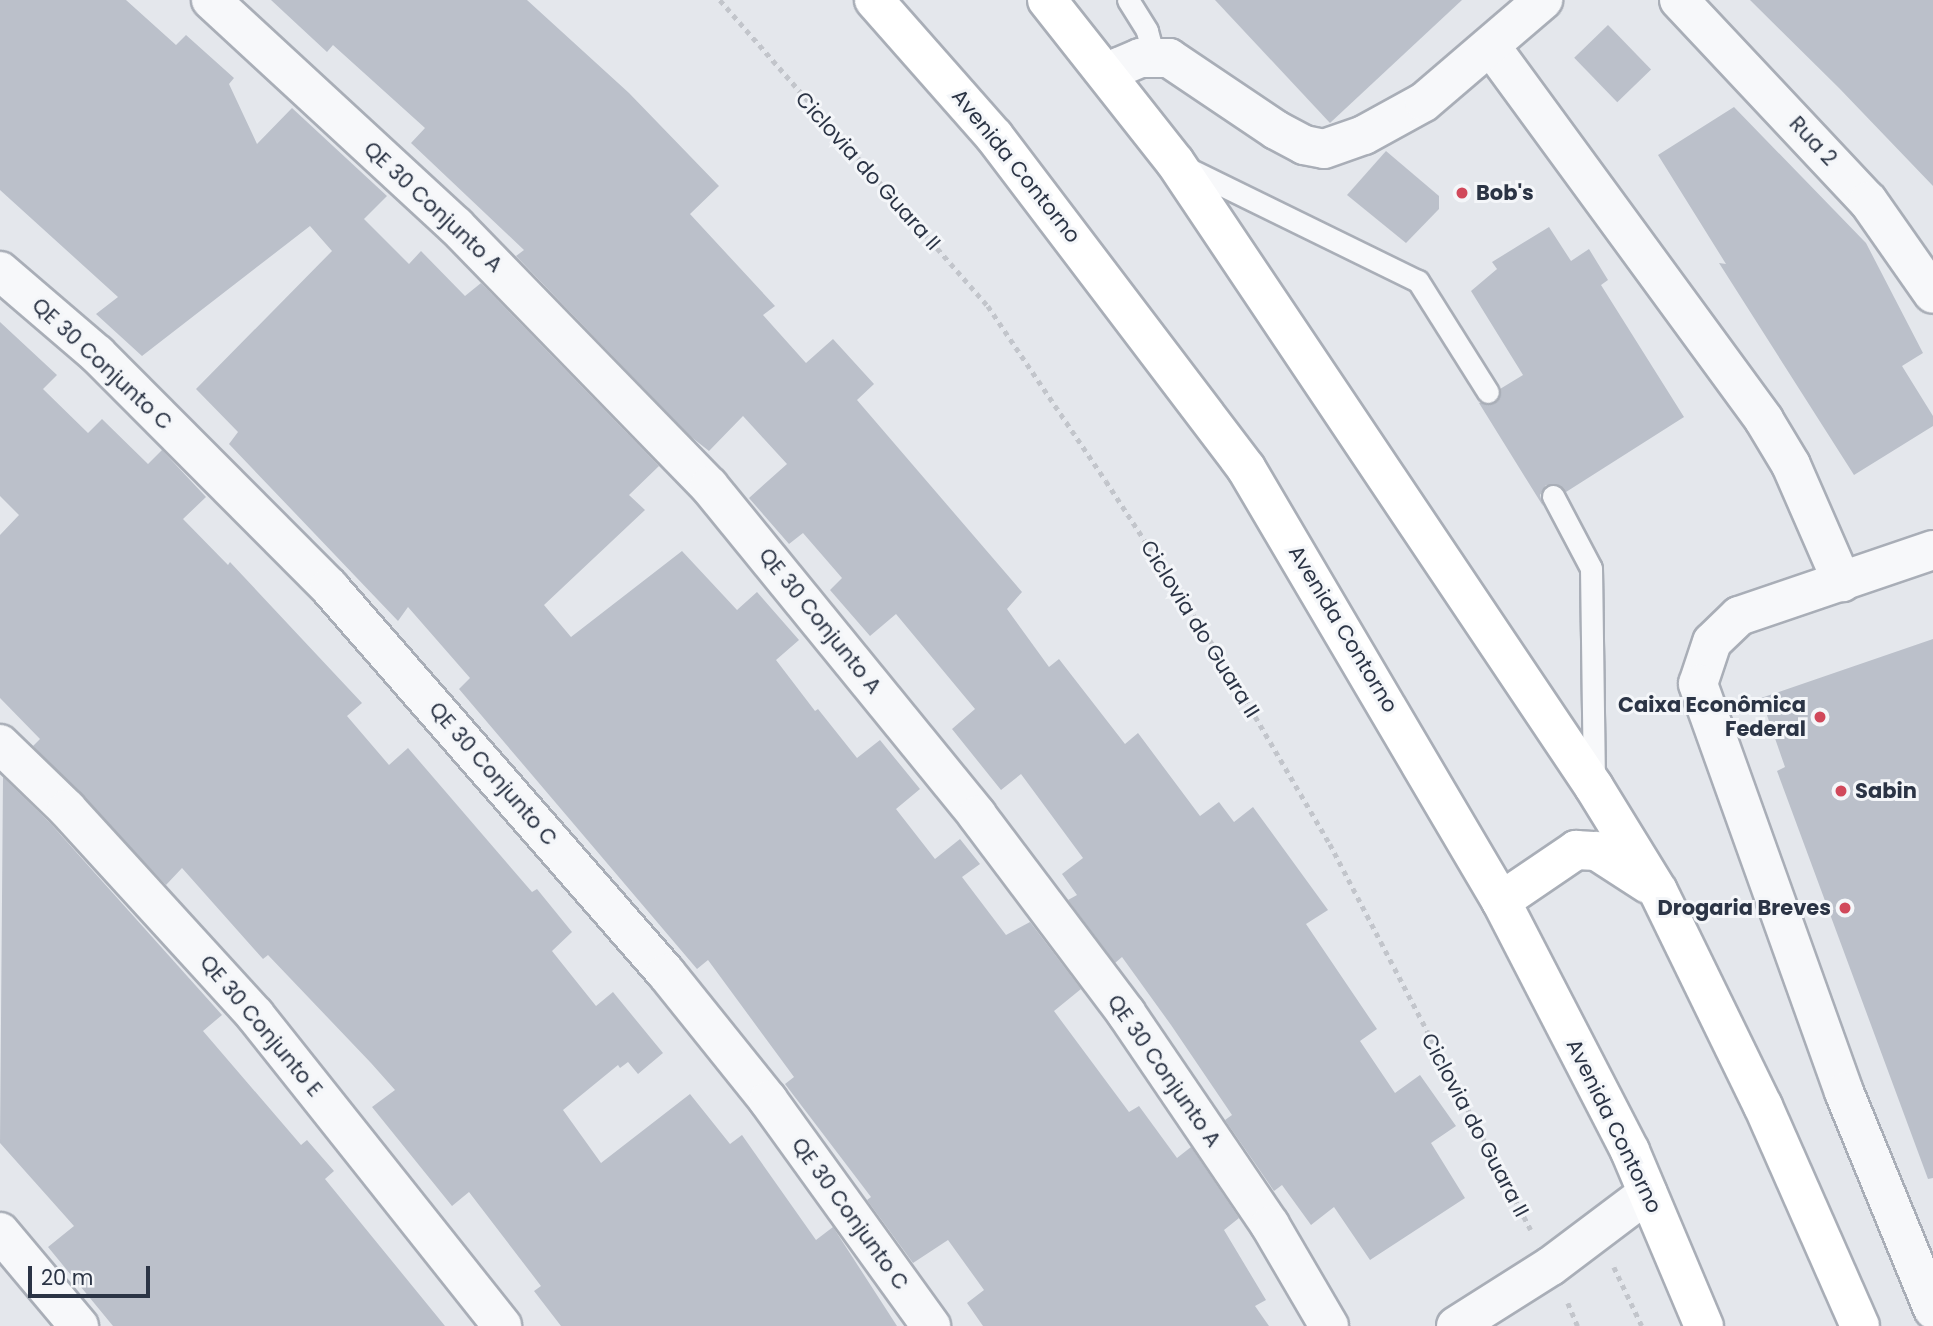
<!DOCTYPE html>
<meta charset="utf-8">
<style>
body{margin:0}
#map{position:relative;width:1933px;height:1326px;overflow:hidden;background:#e4e7ec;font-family:Poppins,sans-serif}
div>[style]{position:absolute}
.building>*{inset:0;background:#bbc0ca;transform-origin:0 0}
.path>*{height:4.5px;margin-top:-2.25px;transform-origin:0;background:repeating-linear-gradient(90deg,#c2c5cb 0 5px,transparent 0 10px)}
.roads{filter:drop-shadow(2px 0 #a9aeb7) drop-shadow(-2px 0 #a9aeb7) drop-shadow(0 2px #a9aeb7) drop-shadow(0 -2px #a9aeb7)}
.service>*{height:21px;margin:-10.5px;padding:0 10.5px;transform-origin:10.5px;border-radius:10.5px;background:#f7f8fa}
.minor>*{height:38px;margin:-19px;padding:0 19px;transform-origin:19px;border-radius:19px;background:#f7f8fa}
.secondary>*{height:38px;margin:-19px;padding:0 19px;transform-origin:19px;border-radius:19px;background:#fff}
.dots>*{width:19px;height:19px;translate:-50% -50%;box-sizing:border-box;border:4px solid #f4f6f9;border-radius:50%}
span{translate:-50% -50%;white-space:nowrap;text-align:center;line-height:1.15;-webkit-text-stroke:6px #f4f6f9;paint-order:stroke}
.street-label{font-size:21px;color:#2b3445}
.poi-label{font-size:21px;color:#2b3445;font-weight:700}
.left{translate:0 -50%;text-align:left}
.right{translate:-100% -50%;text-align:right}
.scale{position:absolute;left:28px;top:1266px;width:122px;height:32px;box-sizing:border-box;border:4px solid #2b3445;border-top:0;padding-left:9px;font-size:21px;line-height:24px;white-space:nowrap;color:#2b3445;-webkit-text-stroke:5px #f4f6f9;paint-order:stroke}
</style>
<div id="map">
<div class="building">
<i style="clip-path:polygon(0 0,126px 0,176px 45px,186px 35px,234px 78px,229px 84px,257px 144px,292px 108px,387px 196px,364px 219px,409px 264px,421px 251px,465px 296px,481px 283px,659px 466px,629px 495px,645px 510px,544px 605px,571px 637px,682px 551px,737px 610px,757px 592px,799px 640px,776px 660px,815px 711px,818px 709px,857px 758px,880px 740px,920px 789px,896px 809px,935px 859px,960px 839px,980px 864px,962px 877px,1006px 935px,1030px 922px,1081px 989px,1054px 1011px,1129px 1112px,1139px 1106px,1177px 1158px,1191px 1147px,1239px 1218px,1224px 1230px,1266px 1300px,1255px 1306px,1269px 1326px,983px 1326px,967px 1303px,984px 1290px,948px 1240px,913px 1263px,867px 1200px,871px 1197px,785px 1084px,794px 1077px,708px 960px,697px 969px,459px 689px,470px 678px,408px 607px,398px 621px,229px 444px,238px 432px,196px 389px,332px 251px,310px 226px,142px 356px,96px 314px,118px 297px,0 190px)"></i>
<i style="clip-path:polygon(271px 0,527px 0,629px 93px,719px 186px,690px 214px,775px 306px,763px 315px,806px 363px,833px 339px,874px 384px,857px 400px,1022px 592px,1007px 609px,1049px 667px,1059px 659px,1125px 744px,1138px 733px,1200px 816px,1219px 802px,1234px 822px,1253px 807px,1328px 910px,1306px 924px,1377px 1029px,1360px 1041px,1395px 1093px,1420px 1075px,1456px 1126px,1431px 1143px,1465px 1198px,1370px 1260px,1334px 1207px,1311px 1225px,1282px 1185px,1274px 1191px,1225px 1120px,1232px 1115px,1171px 1025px,1122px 957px,1115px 963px,1068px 900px,1077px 895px,1062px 874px,1083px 858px,1021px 774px,1001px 790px,952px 729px,975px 709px,896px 614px,870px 636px,830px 590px,842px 578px,803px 533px,789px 544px,749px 498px,787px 464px,743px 416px,709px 451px,690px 436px,516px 256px,524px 250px,411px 143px,425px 128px,333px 45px,327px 52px)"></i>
<i style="clip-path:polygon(1215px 0,1462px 0,1330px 123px)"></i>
<i style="clip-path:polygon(1750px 0,1933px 0,1933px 186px,1839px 88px)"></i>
<i style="left:1608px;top:25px;width:62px;height:47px;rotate:46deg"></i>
<i style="clip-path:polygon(1734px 107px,1866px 243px,1923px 353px,1902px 366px,1933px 416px,1933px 426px,1854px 475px,1719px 263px,1726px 264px,1658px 155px)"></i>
<i style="clip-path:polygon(1386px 151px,1439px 196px,1439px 209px,1406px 243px,1347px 195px)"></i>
<i style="clip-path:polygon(1549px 227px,1571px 261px,1589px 249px,1608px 280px,1601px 285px,1684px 417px,1566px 492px,1559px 485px,1546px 485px,1540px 495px,1543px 506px,1479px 403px,1494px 403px,1500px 389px,1523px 375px,1471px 291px,1497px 269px,1492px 262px)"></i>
<i style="clip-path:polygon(0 322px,57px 375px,43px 389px,88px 433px,102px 419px,148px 464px,162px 450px,206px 497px,183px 519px,228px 565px,230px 562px,362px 703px,347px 716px,389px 765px,408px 748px,532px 892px,537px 889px,572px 932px,552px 951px,596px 1006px,613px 992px,663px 1053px,638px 1074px,628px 1062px,620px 1068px,618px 1065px,563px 1110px,601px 1163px,690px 1094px,730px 1144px,742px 1135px,816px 1240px,833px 1227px,897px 1326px,561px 1326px,534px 1291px,541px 1286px,469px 1192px,452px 1206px,372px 1107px,395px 1090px,371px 1063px,268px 955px,263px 959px,182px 868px,166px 885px,33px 746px,40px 739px,0 698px,0 535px,19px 515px,0 496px)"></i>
<i style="clip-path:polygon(1933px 639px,1933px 1178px,1928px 1179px,1777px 771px,1785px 767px,1761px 698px)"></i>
<i style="clip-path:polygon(3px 777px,51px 824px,222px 1015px,203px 1031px,301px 1145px,307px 1140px,334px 1171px,325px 1179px,445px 1326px,113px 1326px,48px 1247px,74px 1226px,0 1143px)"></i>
</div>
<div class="path">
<i style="left:720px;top:0;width:407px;rotate:48.8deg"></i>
<i style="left:988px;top:306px;width:211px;rotate:56deg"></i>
<i style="left:1106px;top:481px;width:209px;rotate:56.9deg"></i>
<i style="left:1220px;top:656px;width:218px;rotate:59.7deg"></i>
<i style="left:1330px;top:844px;width:435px;rotate:62.5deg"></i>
<i style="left:1614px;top:1267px;width:65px;rotate:64.6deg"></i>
<i style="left:1568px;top:1303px;width:25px;rotate:67deg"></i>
</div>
<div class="roads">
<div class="service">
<i style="left:1128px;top:0;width:36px;rotate:58deg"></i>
<i style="left:1147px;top:31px;width:27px;rotate:75deg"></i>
<i style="left:1185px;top:167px;width:259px;rotate:26.1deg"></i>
<i style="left:1418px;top:281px;width:131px;rotate:57.8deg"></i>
<i style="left:1553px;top:496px;width:81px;rotate:62.2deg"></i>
<i style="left:1591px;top:568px;width:210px;rotate:89.2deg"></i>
</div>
<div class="minor">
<i style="left:211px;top:0;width:333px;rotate:42.7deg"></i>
<i style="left:456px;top:226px;width:363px;rotate:45.8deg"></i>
<i style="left:709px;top:486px;width:424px;rotate:50.8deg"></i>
<i style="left:977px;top:815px;width:248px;rotate:53deg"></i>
<i style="left:1126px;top:1013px;width:256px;rotate:55.8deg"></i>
<i style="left:1270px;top:1225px;width:117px;rotate:59.7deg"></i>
<i style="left:1679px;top:0;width:276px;rotate:46.8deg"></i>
<i style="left:1868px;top:201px;width:113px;rotate:55deg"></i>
<i style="left:1492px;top:48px;width:461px;rotate:53.8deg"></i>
<i style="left:1764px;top:420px;width:52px;rotate:59deg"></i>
<i style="left:1791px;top:465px;width:128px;rotate:66.4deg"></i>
<i style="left:1111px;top:76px;width:12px;rotate:-48deg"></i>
<i style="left:1119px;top:67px;width:23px;rotate:-23deg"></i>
<i style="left:1140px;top:58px;width:29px"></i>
<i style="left:1169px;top:58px;width:129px;rotate:33.9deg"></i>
<i style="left:1276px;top:130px;width:32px;rotate:28deg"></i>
<i style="left:1304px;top:145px;width:20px;rotate:11deg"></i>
<i style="left:1324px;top:149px;width:42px;rotate:-19.3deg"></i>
<i style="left:1364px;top:135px;width:68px;rotate:-28.8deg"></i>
<i style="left:1424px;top:102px;width:157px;rotate:-40.6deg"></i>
<i style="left:0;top:271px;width:128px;rotate:40.6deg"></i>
<i style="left:97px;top:354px;width:329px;rotate:45.1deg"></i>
<i style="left:329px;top:587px;width:512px;rotate:48.88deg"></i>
<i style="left:666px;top:973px;width:163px;rotate:51.2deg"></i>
<i style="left:768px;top:1100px;width:279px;rotate:54.2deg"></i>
<i style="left:1933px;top:550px;width:205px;rotate:161.2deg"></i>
<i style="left:1739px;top:616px;width:37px;rotate:136deg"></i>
<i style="left:1712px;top:642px;width:44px;rotate:108.4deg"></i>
<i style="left:1698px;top:684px;width:433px;rotate:70.3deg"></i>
<i style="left:1844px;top:1092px;width:235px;rotate:67.7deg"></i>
<i style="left:0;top:744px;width:93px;rotate:44.1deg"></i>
<i style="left:67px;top:809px;width:279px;rotate:47.6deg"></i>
<i style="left:255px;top:1015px;width:397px;rotate:51.5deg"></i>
<i style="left:0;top:1232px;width:123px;rotate:50deg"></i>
<i style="left:1456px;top:1326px;width:112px;rotate:-32.3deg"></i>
<i style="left:1551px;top:1266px;width:121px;rotate:-37deg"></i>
</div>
<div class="secondary">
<i style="left:874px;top:0;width:181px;rotate:48.6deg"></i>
<i style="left:994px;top:136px;width:417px;rotate:52.8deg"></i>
<i style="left:1246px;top:468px;width:503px;rotate:59.51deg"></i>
<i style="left:1501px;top:901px;width:281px;rotate:62.7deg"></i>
<i style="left:1630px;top:1151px;width:190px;rotate:67.1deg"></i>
<i style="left:1047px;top:0;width:206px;rotate:51.7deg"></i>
<i style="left:1175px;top:162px;width:752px;rotate:56.16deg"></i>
<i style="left:1594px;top:787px;width:122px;rotate:58.4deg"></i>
<i style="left:1658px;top:891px;width:239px;rotate:64deg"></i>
<i style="left:1763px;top:1106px;width:240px;rotate:66.2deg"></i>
<i style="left:1501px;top:901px;width:91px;rotate:-34.2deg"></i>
<i style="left:1576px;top:850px;width:21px;rotate:3deg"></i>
<i style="left:1597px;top:851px;width:61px;rotate:32.9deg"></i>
</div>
</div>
<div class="dots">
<i style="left:1462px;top:193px;background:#d1495b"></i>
<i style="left:1820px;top:717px;background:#d1495b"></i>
<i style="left:1841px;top:791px;background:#d1495b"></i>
<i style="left:1845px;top:908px;background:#d1495b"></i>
</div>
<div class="street-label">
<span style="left:1813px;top:141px;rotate:47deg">Rua 2</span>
<span style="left:1016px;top:166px;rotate:51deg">Avenida Contorno</span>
<span style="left:868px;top:171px;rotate:48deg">Ciclovia do Guara II</span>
<span style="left:433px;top:207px;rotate:43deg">QE 30 Conjunto A</span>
<span style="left:102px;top:364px;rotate:43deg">QE 30 Conjunto C</span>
<span style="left:820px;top:621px;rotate:51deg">QE 30 Conjunto A</span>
<span style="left:1200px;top:629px;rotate:58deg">Ciclovia do Guara II</span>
<span style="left:1343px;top:629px;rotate:59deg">Avenida Contorno</span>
<span style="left:493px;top:774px;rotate:49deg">QE 30 Conjunto C</span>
<span style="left:261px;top:1026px;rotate:50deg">QE 30 Conjunto E</span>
<span style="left:1164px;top:1071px;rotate:55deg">QE 30 Conjunto A</span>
<span style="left:1475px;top:1125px;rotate:62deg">Ciclovia do Guara II</span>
<span style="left:1614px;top:1126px;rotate:64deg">Avenida Contorno</span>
<span style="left:850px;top:1214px;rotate:54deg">QE 30 Conjunto C</span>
</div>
<div class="poi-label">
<span class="left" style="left:1476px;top:193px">Bob's</span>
<span class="right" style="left:1806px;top:717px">Caixa Econômica<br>Federal</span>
<span class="left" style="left:1855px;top:791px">Sabin</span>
<span class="right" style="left:1831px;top:908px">Drogaria Breves</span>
</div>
<div class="scale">20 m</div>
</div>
